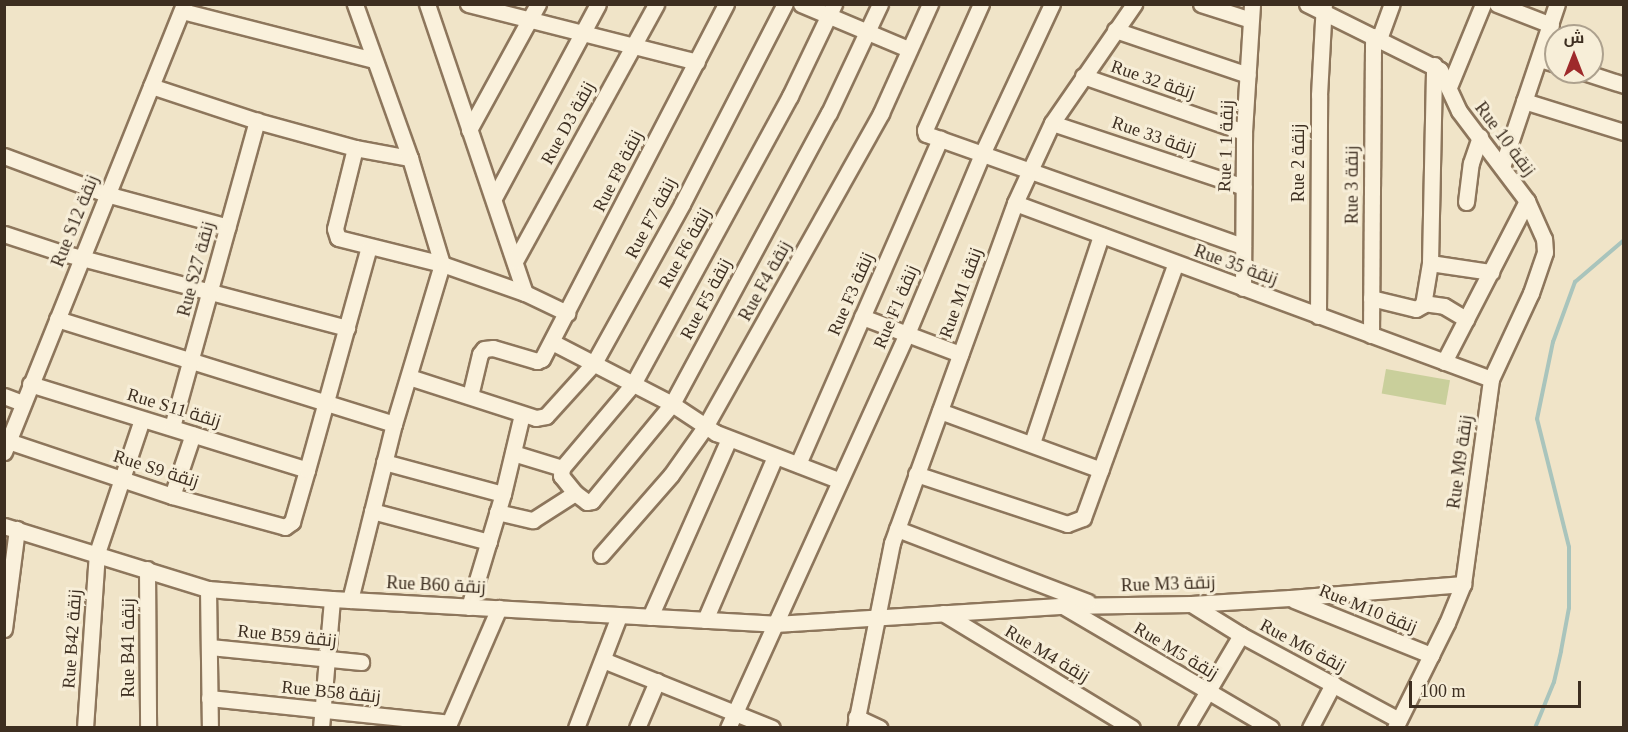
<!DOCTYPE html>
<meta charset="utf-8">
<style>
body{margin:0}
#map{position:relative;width:1628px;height:732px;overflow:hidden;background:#f0e4c8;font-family:"Times New Roman",Cairo,serif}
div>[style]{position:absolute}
.green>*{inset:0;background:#c9cf9b;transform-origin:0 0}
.stream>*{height:4px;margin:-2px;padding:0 2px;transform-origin:2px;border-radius:2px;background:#a9c4bc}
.roads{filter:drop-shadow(2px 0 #8d765c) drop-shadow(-2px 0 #8d765c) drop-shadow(0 2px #8d765c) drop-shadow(0 -2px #8d765c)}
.minor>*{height:15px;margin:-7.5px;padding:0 7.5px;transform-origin:7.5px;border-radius:7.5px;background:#faf1dc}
span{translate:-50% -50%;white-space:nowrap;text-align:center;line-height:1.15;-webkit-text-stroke:6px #f7eed8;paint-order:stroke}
.street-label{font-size:18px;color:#3d2e20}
.frame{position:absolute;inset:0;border:6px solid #3d2e20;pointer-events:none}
.north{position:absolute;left:1544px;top:24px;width:60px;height:60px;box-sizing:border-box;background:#f7eed8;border:2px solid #ada18e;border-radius:50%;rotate:0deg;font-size:16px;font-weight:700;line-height:24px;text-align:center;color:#3d2e20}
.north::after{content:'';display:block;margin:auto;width:21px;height:27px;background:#9e2a2b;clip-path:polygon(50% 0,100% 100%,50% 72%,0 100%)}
.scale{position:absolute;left:1409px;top:681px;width:172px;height:27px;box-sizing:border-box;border:3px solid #3d2e20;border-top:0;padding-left:8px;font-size:18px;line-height:21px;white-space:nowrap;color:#3d2e20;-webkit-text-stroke:4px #f7eed8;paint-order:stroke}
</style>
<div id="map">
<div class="green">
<i style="left:1386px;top:369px;width:65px;height:25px;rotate:10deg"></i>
</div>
<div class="stream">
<i style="left:1535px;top:728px;width:50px;rotate:-67.6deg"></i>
<i style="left:1554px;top:682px;width:32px;rotate:-77deg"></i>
<i style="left:1561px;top:651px;width:44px;rotate:-79.5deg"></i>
<i style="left:1569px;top:608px;width:61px;rotate:-90deg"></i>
<i style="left:1569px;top:547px;width:132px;rotate:-104deg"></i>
<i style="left:1537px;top:419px;width:79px;rotate:-78.3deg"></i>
<i style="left:1553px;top:342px;width:64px;rotate:-69.9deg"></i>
<i style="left:1575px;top:282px;width:65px;rotate:-40.6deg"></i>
</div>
<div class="roads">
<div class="minor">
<i style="left:427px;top:4px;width:305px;rotate:71.3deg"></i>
<i style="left:468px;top:4px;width:236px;rotate:14.2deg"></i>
<i style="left:801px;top:4px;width:116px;rotate:22.8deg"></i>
<i style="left:981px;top:4px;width:138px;rotate:114deg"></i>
<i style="left:925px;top:130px;width:4px;rotate:76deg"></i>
<i style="left:926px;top:134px;width:336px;rotate:19.5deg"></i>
<i style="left:1201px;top:4px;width:52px;rotate:17.7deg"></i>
<i style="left:1307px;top:4px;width:148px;rotate:26.4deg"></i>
<i style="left:1440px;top:70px;width:45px;rotate:65.1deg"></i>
<i style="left:1459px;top:111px;width:113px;rotate:52.9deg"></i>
<i style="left:1527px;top:201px;width:181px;rotate:117.3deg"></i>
<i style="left:1497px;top:4px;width:58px;rotate:21.3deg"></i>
<i style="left:182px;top:11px;width:198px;rotate:14.3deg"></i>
<i style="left:1115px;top:30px;width:140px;rotate:18.7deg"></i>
<i style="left:1379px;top:39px;width:37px;rotate:-70deg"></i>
<i style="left:1540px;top:59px;width:17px;rotate:17deg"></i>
<i style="left:1584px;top:72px;width:42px;rotate:18deg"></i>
<i style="left:1083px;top:76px;width:170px;rotate:19.2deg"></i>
<i style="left:151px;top:86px;width:112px;rotate:18.3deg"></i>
<i style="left:257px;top:121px;width:102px;rotate:15.4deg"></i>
<i style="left:355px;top:148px;width:56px;rotate:10.3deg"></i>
<i style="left:1449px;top:87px;width:90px;rotate:-67.7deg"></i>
<i style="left:1524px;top:101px;width:105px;rotate:17.2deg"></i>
<i style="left:1052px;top:123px;width:202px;rotate:18.4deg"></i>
<i style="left:469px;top:130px;width:144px;rotate:-61.3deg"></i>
<i style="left:355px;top:148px;width:83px;rotate:103.9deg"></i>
<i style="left:335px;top:229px;width:9px;rotate:72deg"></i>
<i style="left:338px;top:238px;width:107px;rotate:14deg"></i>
<i style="left:442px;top:264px;width:88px;rotate:19.3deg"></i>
<i style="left:525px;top:293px;width:47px;rotate:25.5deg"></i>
<i style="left:4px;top:156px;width:109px;rotate:20.4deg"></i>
<i style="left:106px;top:194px;width:126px;rotate:15.1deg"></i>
<i style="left:1502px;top:167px;width:172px;rotate:-71.4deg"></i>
<i style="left:494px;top:198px;width:220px;rotate:-61.8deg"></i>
<i style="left:1466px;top:202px;width:39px;rotate:-83deg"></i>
<i style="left:1471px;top:163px;width:28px;rotate:-71deg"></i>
<i style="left:1015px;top:203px;width:507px;rotate:20.29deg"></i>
<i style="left:4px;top:234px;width:58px;rotate:18.1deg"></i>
<i style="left:59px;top:252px;width:298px;rotate:14.8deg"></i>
<i style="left:515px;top:261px;width:293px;rotate:-61.2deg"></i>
<i style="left:1430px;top:263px;width:62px;rotate:8.4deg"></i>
<i style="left:1243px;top:288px;width:156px;rotate:-89.6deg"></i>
<i style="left:1244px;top:132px;width:128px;rotate:-86.4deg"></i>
<i style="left:1371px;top:298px;width:46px;rotate:13.7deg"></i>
<i style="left:1416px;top:309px;width:8px;rotate:-30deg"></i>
<i style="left:1423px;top:305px;width:43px;rotate:-80.5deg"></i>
<i style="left:1430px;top:263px;width:198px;rotate:-88.8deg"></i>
<i style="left:1423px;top:303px;width:21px;rotate:8deg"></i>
<i style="left:1444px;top:306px;width:26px;rotate:31deg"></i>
<i style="left:1318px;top:316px;width:221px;rotate:-89.7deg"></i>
<i style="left:1319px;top:95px;width:91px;rotate:-86.9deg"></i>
<i style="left:862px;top:317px;width:105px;rotate:20.7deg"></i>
<i style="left:57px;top:319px;width:353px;rotate:17.3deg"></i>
<i style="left:1371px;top:335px;width:299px;rotate:-89.6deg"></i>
<i style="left:552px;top:342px;width:135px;rotate:27.3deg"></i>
<i style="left:672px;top:404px;width:53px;rotate:33.4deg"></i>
<i style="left:716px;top:433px;width:131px;rotate:21.1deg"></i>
<i style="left:409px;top:377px;width:133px;rotate:17.9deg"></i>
<i style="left:536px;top:418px;width:10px;rotate:-11deg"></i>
<i style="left:546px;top:416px;width:72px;rotate:-47.8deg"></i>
<i style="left:594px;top:363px;width:182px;rotate:-61deg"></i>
<i style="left:682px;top:204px;width:225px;rotate:-62.8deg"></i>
<i style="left:30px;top:384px;width:290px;rotate:17.2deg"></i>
<i style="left:4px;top:396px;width:19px;rotate:21deg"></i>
<i style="left:470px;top:396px;width:43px;rotate:-76.6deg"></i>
<i style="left:480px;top:354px;width:6px;rotate:-51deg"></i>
<i style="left:484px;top:349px;width:9px;rotate:-6deg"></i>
<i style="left:493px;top:348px;width:46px;rotate:16.5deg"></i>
<i style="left:537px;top:361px;width:5px;rotate:-22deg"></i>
<i style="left:542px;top:359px;width:400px;rotate:-62.6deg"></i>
<i style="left:940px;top:411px;width:171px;rotate:20.1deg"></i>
<i style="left:172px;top:427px;width:318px;rotate:-74.5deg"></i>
<i style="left:8px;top:441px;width:173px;rotate:18.5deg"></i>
<i style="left:172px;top:496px;width:117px;rotate:15.3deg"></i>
<i style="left:285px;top:527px;width:9px;rotate:-36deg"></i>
<i style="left:292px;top:522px;width:54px;rotate:-73.9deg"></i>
<i style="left:307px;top:470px;width:231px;rotate:-74.5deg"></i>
<i style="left:1032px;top:443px;width:219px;rotate:-71.6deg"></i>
<i style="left:4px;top:452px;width:483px;rotate:-68.1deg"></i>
<i style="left:513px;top:453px;width:51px;rotate:17deg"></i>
<i style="left:384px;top:462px;width:123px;rotate:15.1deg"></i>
<i style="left:798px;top:464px;width:355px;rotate:-66.4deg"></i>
<i style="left:916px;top:474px;width:159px;rotate:18.3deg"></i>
<i style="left:1067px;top:524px;width:17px;rotate:-21deg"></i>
<i style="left:1083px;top:518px;width:271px;rotate:-70deg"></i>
<i style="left:575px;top:493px;width:22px;rotate:-129deg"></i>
<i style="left:561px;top:476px;width:8px;rotate:-83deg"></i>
<i style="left:562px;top:468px;width:110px;rotate:-49.8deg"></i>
<i style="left:633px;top:384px;width:328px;rotate:-61.4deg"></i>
<i style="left:790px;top:96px;width:102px;rotate:-64.4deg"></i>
<i style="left:172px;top:496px;width:65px;rotate:-71.3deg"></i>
<i style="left:372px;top:511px;width:121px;rotate:14.8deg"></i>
<i style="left:497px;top:512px;width:37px;rotate:13deg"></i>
<i style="left:533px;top:520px;width:50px;rotate:-32.7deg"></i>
<i style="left:575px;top:493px;width:15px;rotate:37deg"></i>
<i style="left:587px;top:502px;width:5px;rotate:-11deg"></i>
<i style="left:592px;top:501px;width:126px;rotate:-50.5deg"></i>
<i style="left:672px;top:404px;width:331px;rotate:-61.7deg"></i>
<i style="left:829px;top:113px;width:120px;rotate:-64.9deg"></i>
<i style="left:4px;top:526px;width:214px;rotate:17.2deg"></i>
<i style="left:208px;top:589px;width:124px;rotate:4.6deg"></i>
<i style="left:332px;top:599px;width:444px;rotate:3.2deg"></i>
<i style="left:775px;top:624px;width:289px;rotate:-3.6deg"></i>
<i style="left:1063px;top:606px;width:128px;rotate:-0.9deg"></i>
<i style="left:1191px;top:604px;width:99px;rotate:-3.5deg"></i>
<i style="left:1290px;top:598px;width:174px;rotate:-4.6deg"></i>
<i style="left:897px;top:529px;width:204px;rotate:20.9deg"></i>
<i style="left:601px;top:555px;width:106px;rotate:-48.8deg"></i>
<i style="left:671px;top:475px;width:59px;rotate:-54.7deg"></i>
<i style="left:705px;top:427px;width:360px;rotate:-60.7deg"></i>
<i style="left:881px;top:113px;width:120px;rotate:-65.8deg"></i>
<i style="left:147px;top:569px;width:159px;rotate:89.6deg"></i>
<i style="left:208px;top:589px;width:139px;rotate:89.2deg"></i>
<i style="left:350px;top:600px;width:181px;rotate:-76deg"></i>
<i style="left:394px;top:424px;width:167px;rotate:-73.3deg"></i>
<i style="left:442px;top:264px;width:111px;rotate:-106.8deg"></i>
<i style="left:410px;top:158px;width:164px;rotate:-109.7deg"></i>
<i style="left:1294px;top:600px;width:148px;rotate:21.9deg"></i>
<i style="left:1191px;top:604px;width:59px;rotate:31.8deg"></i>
<i style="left:1241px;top:635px;width:179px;rotate:28.3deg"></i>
<i style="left:1063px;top:606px;width:241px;rotate:30.4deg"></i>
<i style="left:469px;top:607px;width:118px;rotate:-73.3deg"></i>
<i style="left:503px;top:494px;width:82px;rotate:-76.6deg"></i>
<i style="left:943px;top:613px;width:221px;rotate:31.3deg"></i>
<i style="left:650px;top:617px;width:195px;rotate:-66.1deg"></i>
<i style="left:705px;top:620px;width:177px;rotate:-66.8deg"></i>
<i style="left:4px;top:629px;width:101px;rotate:-82.6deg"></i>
<i style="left:210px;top:647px;width:152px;rotate:5.7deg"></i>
<i style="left:603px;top:660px;width:182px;rotate:21.9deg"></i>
<i style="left:209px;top:698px;width:241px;rotate:5.9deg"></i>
<i style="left:856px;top:717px;width:26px;rotate:25deg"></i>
<i style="left:85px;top:728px;width:175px;rotate:-86.1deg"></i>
<i style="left:97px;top:553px;width:141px;rotate:-71.4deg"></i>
<i style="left:321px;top:728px;width:129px;rotate:-85.1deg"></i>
<i style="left:447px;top:728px;width:131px;rotate:-66.6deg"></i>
<i style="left:576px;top:728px;width:120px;rotate:-69deg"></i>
<i style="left:637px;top:728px;width:51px;rotate:-66.9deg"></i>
<i style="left:728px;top:728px;width:431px;rotate:-65.6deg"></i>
<i style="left:906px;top:336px;width:197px;rotate:-67.3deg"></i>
<i style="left:982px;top:154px;width:166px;rotate:-65deg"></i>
<i style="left:855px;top:728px;width:189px;rotate:-78.7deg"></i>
<i style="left:892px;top:543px;width:362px;rotate:-70.1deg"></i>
<i style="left:1015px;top:203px;width:88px;rotate:-65.2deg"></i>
<i style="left:1052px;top:123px;width:145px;rotate:-55.4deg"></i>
<i style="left:1186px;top:728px;width:108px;rotate:-59.4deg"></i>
<i style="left:1310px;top:728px;width:50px;rotate:-62.4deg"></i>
<i style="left:1395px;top:728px;width:117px;rotate:-63.7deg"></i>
<i style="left:1447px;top:623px;width:42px;rotate:-67.7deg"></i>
<i style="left:1463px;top:584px;width:207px;rotate:-82.2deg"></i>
<i style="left:1491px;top:379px;width:95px;rotate:-65.1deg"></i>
<i style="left:1531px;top:293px;width:43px;rotate:-71.1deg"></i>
<i style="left:1545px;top:252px;width:13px;rotate:-94deg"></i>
<i style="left:1544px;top:239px;width:42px;rotate:-114.1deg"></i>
</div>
</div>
<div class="street-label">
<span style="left:1153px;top:80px;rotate:19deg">Rue 32 زنقة</span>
<span style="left:568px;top:123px;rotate:-61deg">Rue D3 زنقة</span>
<span style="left:1154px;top:136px;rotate:19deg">Rue 33 زنقة</span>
<span style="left:1505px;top:139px;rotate:53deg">Rue 10 زنقة</span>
<span style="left:1226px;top:146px;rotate:-88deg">Rue 1 زنقة 1</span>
<span style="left:1298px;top:163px;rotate:-90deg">Rue 2 زنقة</span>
<span style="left:618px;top:171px;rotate:-63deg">Rue F8 زنقة</span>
<span style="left:1352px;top:185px;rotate:-90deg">Rue 3 زنقة</span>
<span style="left:651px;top:218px;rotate:-62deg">Rue F7 زنقة</span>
<span style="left:75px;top:221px;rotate:-68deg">Rue S12 زنقة</span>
<span style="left:685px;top:248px;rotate:-61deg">Rue F6 زنقة</span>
<span style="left:1236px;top:265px;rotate:20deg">Rue 35 زنقة</span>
<span style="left:196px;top:269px;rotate:-75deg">Rue S27 زنقة</span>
<span style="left:765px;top:281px;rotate:-61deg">Rue F4 زنقة</span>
<span style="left:961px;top:293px;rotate:-70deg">Rue M1 زنقة</span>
<span style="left:851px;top:294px;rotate:-66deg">Rue F3 زنقة</span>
<span style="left:706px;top:299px;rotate:-62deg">Rue F5 زنقة</span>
<span style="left:896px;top:307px;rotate:-67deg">Rue F1 زنقة</span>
<span style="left:174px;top:408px;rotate:17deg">Rue S11 زنقة</span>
<span style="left:1460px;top:462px;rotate:-82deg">Rue M9 زنقة</span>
<span style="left:156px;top:469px;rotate:18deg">Rue S9 زنقة</span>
<span style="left:1168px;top:584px;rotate:-2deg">Rue M3 زنقة</span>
<span style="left:436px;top:585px;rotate:3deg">Rue B60 زنقة</span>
<span style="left:1368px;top:609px;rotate:22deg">Rue M10 زنقة</span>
<span style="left:287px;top:636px;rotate:6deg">Rue B59 زنقة</span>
<span style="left:72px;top:639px;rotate:-86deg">Rue B42 زنقة</span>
<span style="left:1303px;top:646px;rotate:28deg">Rue M6 زنقة</span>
<span style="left:128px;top:648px;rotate:-90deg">Rue B41 زنقة</span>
<span style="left:1176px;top:651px;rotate:31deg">Rue M5 زنقة</span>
<span style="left:1047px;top:654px;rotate:31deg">Rue M4 زنقة</span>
<span style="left:331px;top:692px;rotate:6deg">Rue B58 زنقة</span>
</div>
<div class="frame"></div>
<div class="north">ش</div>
<div class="scale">100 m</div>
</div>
